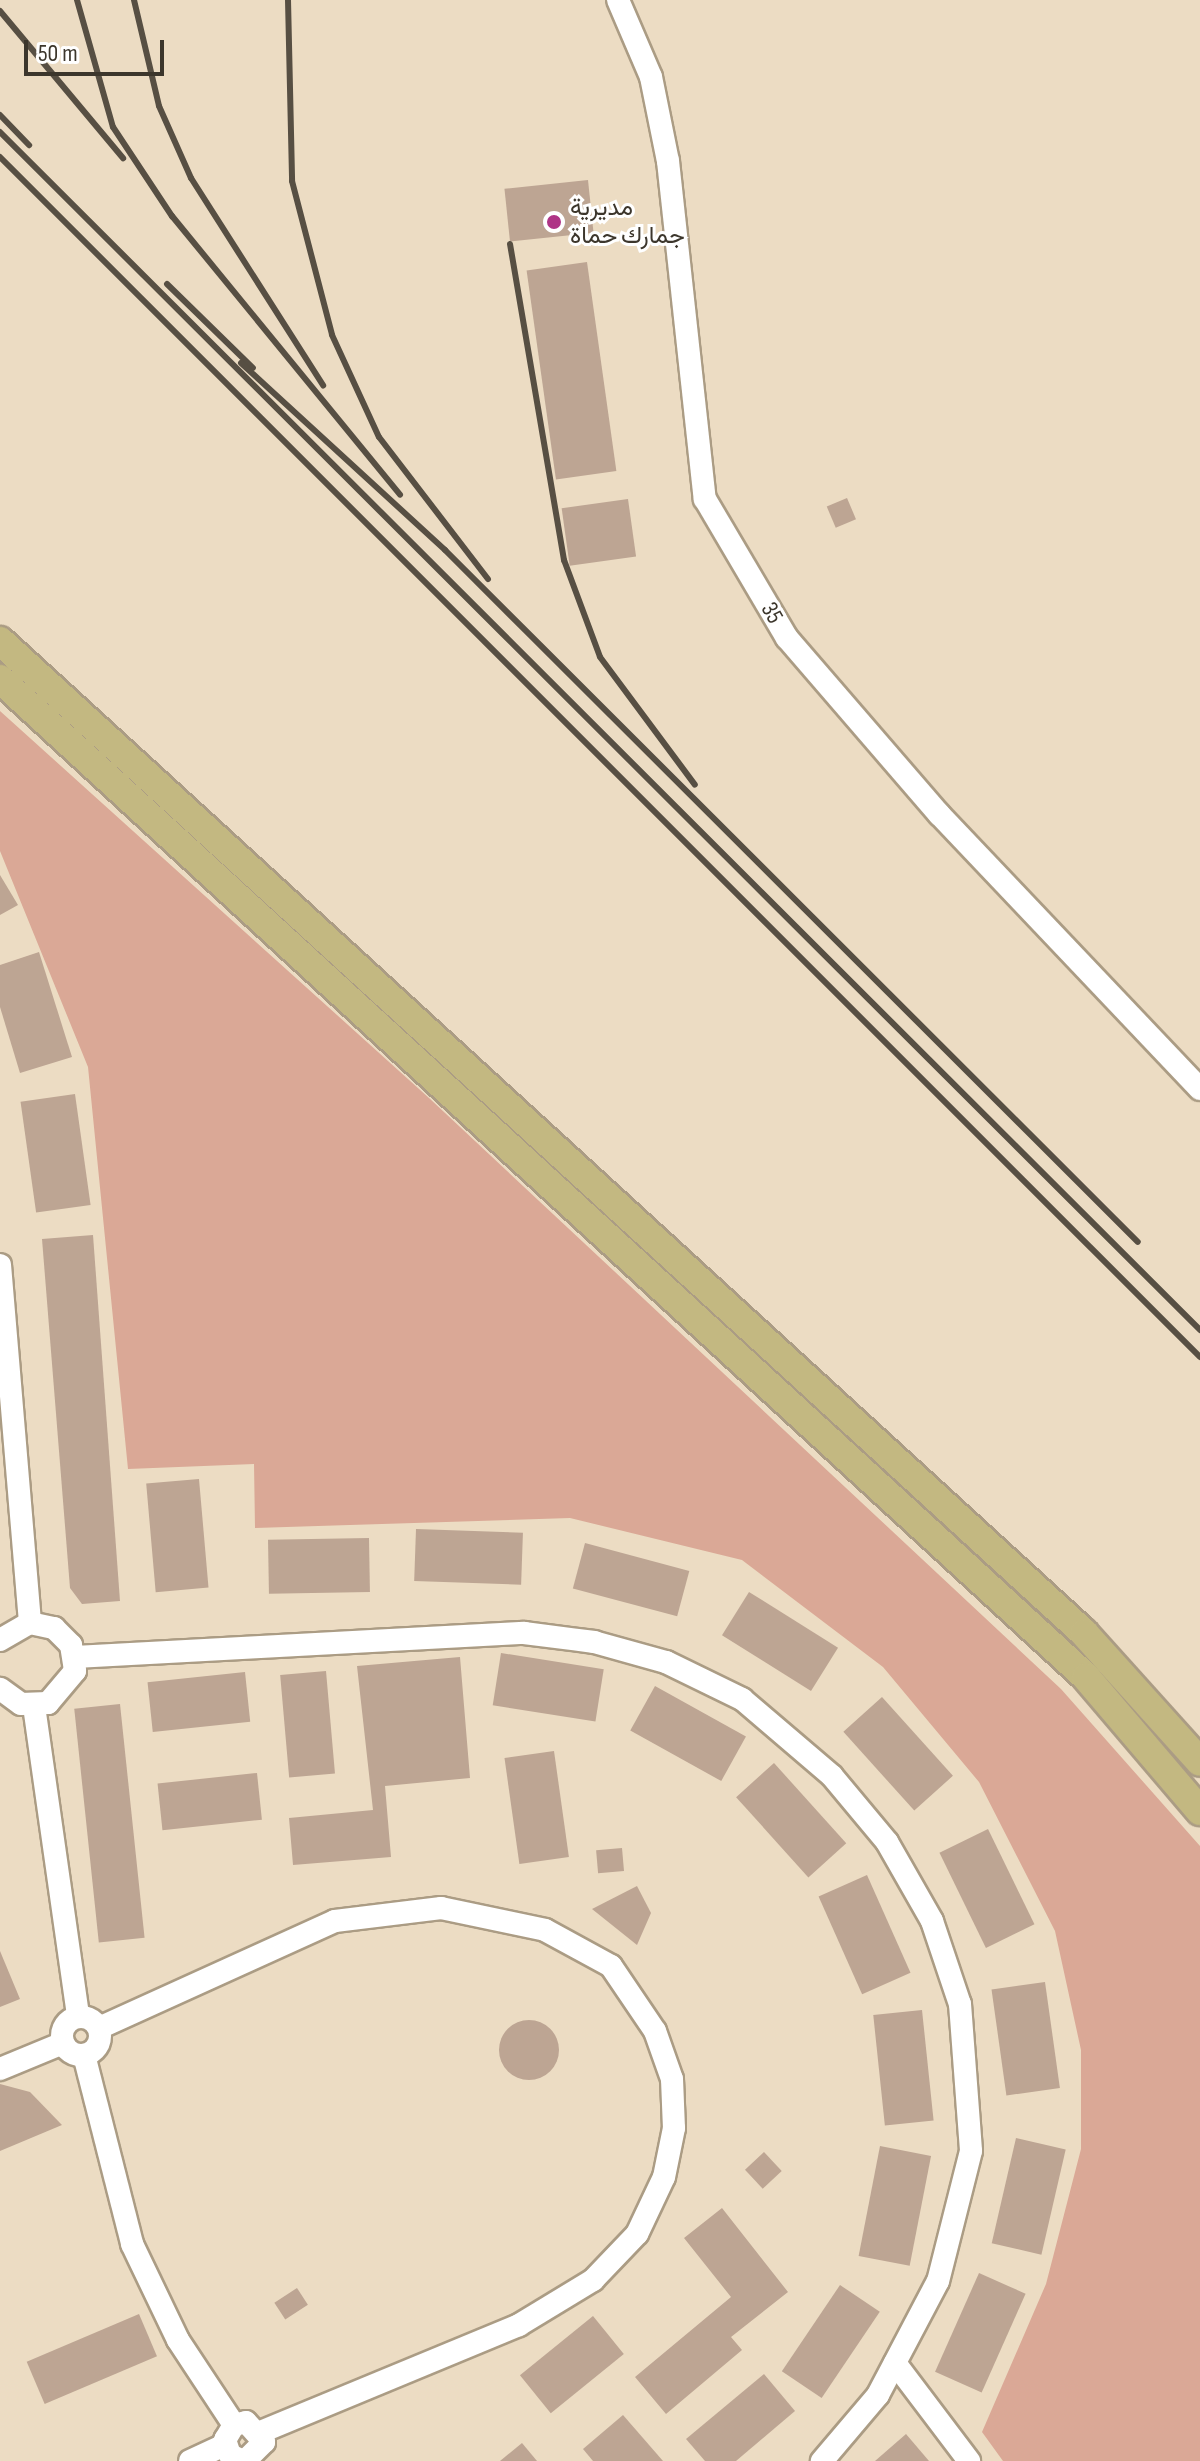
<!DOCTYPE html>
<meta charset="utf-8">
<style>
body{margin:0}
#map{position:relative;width:1200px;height:2461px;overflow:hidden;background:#ecdcc3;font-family:"Sofia Sans Condensed",Vazirmatn,sans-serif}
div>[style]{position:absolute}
.green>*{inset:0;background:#daa896}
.building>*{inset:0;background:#bda593;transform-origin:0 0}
.round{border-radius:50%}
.roads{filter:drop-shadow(2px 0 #ab9c84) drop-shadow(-2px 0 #ab9c84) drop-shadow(0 2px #ab9c84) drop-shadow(0 -2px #ab9c84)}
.minor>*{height:22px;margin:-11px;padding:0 11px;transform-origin:11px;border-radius:11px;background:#fff}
.minor>.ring{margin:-11px;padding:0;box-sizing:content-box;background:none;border:22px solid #fff;border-radius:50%}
.major>*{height:28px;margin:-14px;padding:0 14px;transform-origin:14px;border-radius:14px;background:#c3b881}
.rail>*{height:6px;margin:-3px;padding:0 3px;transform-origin:3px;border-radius:3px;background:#574f43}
.dots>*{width:22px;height:22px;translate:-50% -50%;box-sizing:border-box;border:4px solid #fff;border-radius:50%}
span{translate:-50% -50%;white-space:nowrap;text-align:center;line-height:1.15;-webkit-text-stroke:6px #fff;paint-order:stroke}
.poi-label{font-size:24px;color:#3c362c}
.left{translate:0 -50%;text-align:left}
.street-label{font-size:24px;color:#3c362c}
.scale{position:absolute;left:24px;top:40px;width:140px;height:36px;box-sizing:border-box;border:4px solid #3c362c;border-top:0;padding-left:10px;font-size:24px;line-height:28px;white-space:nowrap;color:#3c362c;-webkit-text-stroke:6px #fff;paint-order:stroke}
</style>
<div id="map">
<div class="green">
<i style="clip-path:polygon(0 711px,429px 1098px,1061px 1689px,1200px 1846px,1200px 2461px,1003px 2461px,982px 2432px,1046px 2284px,1081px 2149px,1081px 2050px,1055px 1931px,979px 1782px,883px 1667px,742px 1560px,570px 1518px,255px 1528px,254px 1464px,128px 1469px,88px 1067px,0 851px)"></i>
</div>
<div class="building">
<i style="left:588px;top:180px;width:53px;height:84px;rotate:84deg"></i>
<i style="left:587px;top:262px;width:211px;height:61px;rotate:82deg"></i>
<i style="left:847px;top:498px;width:23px;height:22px;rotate:67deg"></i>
<i style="left:628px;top:499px;width:58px;height:67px;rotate:82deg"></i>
<i style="clip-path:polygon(0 875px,18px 905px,0 915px)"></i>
<i style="clip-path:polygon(39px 952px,72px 1057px,20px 1073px,0 1007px,0 965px)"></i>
<i style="left:75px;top:1094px;width:112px;height:55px;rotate:82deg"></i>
<i style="clip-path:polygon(93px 1235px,120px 1601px,82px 1604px,70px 1588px,42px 1239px)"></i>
<i style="left:199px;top:1479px;width:109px;height:53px;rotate:85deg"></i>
<i style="left:416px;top:1529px;width:107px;height:52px;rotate:2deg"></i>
<i style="left:369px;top:1538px;width:54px;height:101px;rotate:89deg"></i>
<i style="left:585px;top:1543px;width:108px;height:47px;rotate:15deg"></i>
<i style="left:749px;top:1592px;width:105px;height:51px;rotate:32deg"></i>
<i style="left:501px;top:1653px;width:104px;height:53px;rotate:9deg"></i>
<i style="clip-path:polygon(460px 1657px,470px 1778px,385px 1786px,391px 1857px,293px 1865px,289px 1818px,373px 1810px,357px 1666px)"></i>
<i style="left:326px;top:1671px;width:103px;height:46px;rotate:85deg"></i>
<i style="left:245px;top:1672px;width:50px;height:98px;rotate:84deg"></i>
<i style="left:655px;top:1686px;width:104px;height:51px;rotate:29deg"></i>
<i style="left:882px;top:1697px;width:106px;height:52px;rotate:48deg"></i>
<i style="left:120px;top:1704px;width:235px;height:46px;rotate:84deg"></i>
<i style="left:554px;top:1751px;width:107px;height:50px;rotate:82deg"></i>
<i style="left:774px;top:1763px;width:108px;height:51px;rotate:48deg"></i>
<i style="left:257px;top:1773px;width:47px;height:100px;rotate:84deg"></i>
<i style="left:988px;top:1829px;width:106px;height:54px;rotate:64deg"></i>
<i style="left:622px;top:1848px;width:23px;height:26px;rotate:85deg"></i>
<i style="left:867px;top:1875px;width:107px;height:53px;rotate:66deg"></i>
<i style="clip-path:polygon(637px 1886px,651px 1913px,637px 1945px,592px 1909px)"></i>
<i style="clip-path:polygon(0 1951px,20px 1999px,0 2007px)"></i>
<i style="left:1045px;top:1982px;width:107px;height:54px;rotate:82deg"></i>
<i style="left:922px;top:2010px;width:111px;height:49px;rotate:84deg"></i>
<i class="round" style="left:499px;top:2020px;width:60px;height:60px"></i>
<i style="clip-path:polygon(0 2084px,30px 2092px,62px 2125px,0 2151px)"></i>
<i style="left:1016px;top:2138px;width:51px;height:108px;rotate:13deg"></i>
<i style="left:880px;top:2146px;width:52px;height:112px;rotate:11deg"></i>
<i style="left:764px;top:2152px;width:26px;height:26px;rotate:47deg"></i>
<i style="clip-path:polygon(722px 2208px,788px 2292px,731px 2337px,742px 2350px,666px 2414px,635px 2377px,731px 2297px,684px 2238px)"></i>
<i style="left:979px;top:2273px;width:51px;height:108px;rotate:24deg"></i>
<i style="left:840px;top:2285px;width:48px;height:104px;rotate:34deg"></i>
<i style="left:297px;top:2288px;width:20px;height:27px;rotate:57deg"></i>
<i style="left:139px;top:2314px;width:46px;height:122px;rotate:67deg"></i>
<i style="left:593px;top:2316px;width:49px;height:94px;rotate:51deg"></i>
<i style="clip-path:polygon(764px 2374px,795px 2411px,736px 2461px,705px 2461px,686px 2439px)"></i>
<i style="clip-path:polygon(623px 2415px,663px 2461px,593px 2461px,583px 2449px)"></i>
<i style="clip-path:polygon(906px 2434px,929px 2461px,875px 2461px)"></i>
<i style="clip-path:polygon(522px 2443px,537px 2461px,500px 2461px)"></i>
</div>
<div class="roads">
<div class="minor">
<i style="left:618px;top:0;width:84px;rotate:66.8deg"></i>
<i style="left:651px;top:77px;width:86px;rotate:78.6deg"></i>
<i style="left:668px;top:161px;width:340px;rotate:83.8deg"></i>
<i style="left:705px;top:499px;width:161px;rotate:59.5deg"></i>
<i style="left:787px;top:638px;width:233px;rotate:49.2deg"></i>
<i style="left:939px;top:814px;width:379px;rotate:46.5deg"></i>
<i style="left:0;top:1265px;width:359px;rotate:85.2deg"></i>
<i style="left:0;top:1640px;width:34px;rotate:-30deg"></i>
<i style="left:30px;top:1623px;width:25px;rotate:12deg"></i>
<i style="left:54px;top:1628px;width:24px;rotate:45deg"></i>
<i style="left:71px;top:1645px;width:26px;rotate:81deg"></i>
<i style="left:75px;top:1671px;width:42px;rotate:130.2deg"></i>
<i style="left:48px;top:1703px;width:27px;rotate:178deg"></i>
<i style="left:21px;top:1704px;width:26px;rotate:-144deg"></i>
<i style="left:75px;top:1657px;width:450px;rotate:-3.1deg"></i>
<i style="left:524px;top:1633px;width:71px;rotate:7.3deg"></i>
<i style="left:594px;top:1642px;width:75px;rotate:15.5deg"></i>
<i style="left:666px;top:1662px;width:85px;rotate:26deg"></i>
<i style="left:742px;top:1699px;width:118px;rotate:40.5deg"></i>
<i style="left:832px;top:1776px;width:86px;rotate:50.2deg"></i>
<i style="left:887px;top:1842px;width:91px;rotate:60.3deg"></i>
<i style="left:932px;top:1921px;width:88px;rotate:71.4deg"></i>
<i style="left:960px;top:2004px;width:147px;rotate:85.7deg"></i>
<i style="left:971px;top:2151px;width:134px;rotate:104.2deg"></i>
<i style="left:938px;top:2281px;width:129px;rotate:117.8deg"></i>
<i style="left:878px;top:2395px;width:87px;rotate:130.3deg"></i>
<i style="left:34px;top:1706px;width:313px;rotate:81.9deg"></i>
<i class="ring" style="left:62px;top:2017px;width:16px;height:16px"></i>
<i style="left:99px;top:2028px;width:259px;rotate:-24.4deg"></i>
<i style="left:335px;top:1921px;width:107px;rotate:-7deg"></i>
<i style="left:441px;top:1908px;width:106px;rotate:11.9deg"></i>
<i style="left:545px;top:1930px;width:75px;rotate:28.6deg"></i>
<i style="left:611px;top:1966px;width:78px;rotate:55.9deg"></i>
<i style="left:655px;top:2031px;width:51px;rotate:70.5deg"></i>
<i style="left:672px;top:2079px;width:49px;rotate:87.7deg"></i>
<i style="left:674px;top:2128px;width:50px;rotate:101.5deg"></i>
<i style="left:664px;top:2177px;width:63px;rotate:115.3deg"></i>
<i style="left:637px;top:2234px;width:64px;rotate:133.7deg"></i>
<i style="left:593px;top:2280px;width:87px;rotate:148.7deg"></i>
<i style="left:519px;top:2325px;width:279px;rotate:157.5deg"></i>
<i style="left:84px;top:2055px;width:195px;rotate:75.7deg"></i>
<i style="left:132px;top:2244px;width:106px;rotate:64.4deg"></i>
<i style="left:178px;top:2340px;width:102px;rotate:56.6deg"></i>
<i style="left:0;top:2069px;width:68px;rotate:-22.4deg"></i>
<i style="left:895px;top:2363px;width:123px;rotate:52.9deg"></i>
<i style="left:190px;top:2461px;width:38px;rotate:-25deg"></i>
<i style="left:243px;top:2461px;width:14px;rotate:-155deg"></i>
<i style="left:230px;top:2455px;width:16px;rotate:-108deg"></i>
<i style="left:225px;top:2440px;width:17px;rotate:-59deg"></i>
<i style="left:234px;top:2425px;width:12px;rotate:-14deg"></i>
<i style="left:246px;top:2422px;width:27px;rotate:48deg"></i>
<i style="left:264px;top:2442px;width:27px;rotate:135deg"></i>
</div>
<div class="major">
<i style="left:0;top:641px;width:1469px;rotate:42.46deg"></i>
<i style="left:1084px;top:1633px;width:173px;rotate:48deg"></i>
<i style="left:0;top:679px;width:1475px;rotate:42.58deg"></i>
<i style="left:1086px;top:1677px;width:176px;rotate:49.6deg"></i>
</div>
</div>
<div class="rail">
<i style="left:77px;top:0;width:132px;rotate:74.2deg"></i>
<i style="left:113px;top:127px;width:107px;rotate:56.5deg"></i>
<i style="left:172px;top:216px;width:360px;rotate:50.7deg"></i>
<i style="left:134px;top:0;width:109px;rotate:76.7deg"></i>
<i style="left:159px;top:106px;width:79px;rotate:66deg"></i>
<i style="left:191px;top:178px;width:246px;rotate:57.5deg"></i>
<i style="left:288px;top:0;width:181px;rotate:88.7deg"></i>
<i style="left:292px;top:181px;width:159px;rotate:75.4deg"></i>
<i style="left:332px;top:335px;width:112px;rotate:65.3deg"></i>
<i style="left:379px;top:437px;width:179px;rotate:52.5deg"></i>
<i style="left:0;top:11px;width:192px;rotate:50.1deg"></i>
<i style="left:0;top:115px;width:42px;rotate:46deg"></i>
<i style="left:0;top:132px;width:1696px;rotate:44.95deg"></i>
<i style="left:0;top:157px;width:1697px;rotate:45deg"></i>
<i style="left:510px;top:244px;width:321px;rotate:80.3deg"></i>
<i style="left:564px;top:560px;width:103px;rotate:69.6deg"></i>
<i style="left:600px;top:657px;width:159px;rotate:53.4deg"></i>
<i style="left:167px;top:284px;width:120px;rotate:44.3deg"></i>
<i style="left:241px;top:363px;width:277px;rotate:42.5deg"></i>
<i style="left:445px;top:550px;width:979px;rotate:44.96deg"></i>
</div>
<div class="dots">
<i style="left:554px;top:222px;background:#af3486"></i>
</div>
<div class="poi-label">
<span class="left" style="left:570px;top:222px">مديرية<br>جمارك حماة</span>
</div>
<div class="street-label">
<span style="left:772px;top:613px;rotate:60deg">35</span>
</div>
<div class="scale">50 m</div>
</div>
